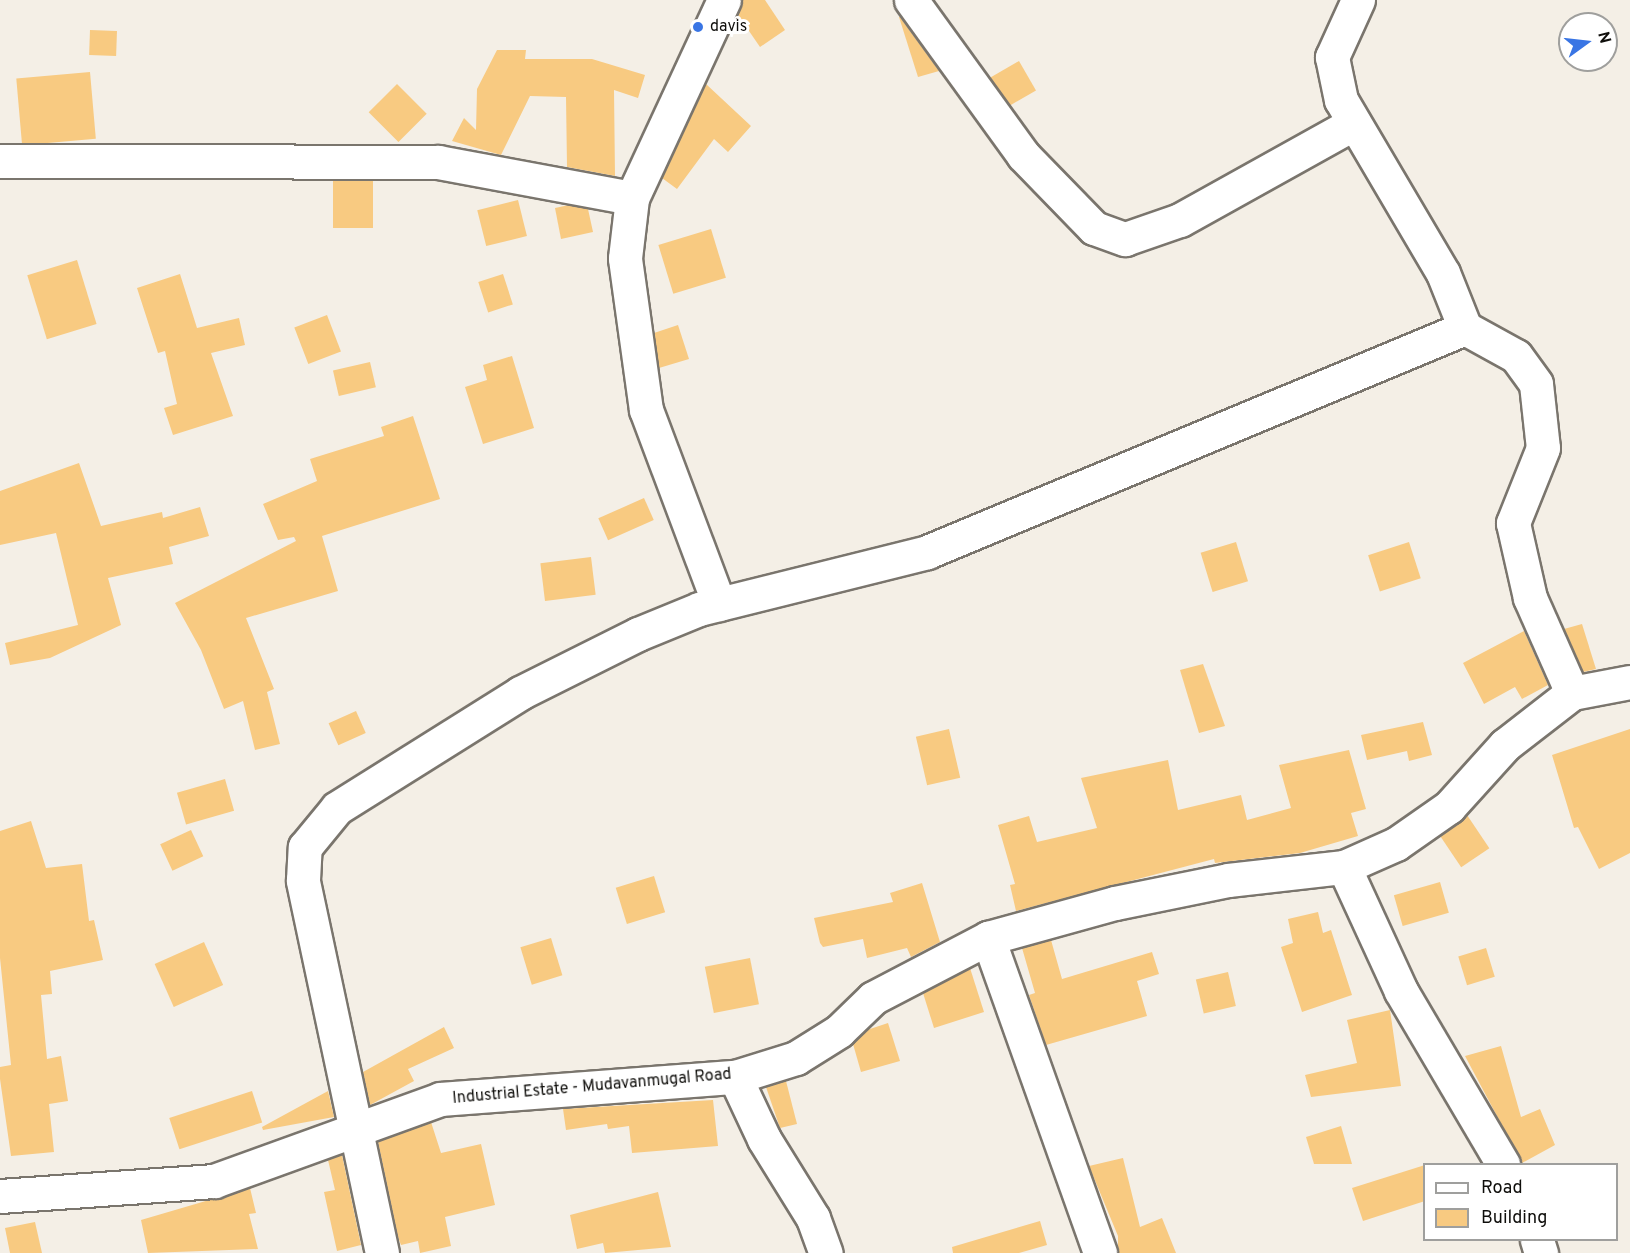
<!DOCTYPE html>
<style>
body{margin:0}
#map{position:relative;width:1630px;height:1253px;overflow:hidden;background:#f4efe6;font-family:Overpass,sans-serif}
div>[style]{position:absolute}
.building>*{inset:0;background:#f8ca81;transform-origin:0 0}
.roads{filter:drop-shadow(2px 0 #7a756d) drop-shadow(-2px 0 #7a756d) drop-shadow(0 2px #7a756d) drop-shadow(0 -2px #7a756d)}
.minor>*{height:33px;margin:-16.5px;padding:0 16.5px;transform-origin:16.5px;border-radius:16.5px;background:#fff}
.dots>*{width:16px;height:16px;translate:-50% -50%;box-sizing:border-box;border:3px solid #fff;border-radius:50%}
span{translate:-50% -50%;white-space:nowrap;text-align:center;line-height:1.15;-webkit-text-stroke:6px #fff;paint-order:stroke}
.poi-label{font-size:16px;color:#0f0e0b}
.left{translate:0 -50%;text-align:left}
.street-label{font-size:16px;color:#0f0e0b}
.legend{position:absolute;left:1423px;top:1163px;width:195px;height:78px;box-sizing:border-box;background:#fff;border:2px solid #9f9f9d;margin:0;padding:8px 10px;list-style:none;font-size:18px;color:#0f0e0b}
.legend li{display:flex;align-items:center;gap:12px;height:30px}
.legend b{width:30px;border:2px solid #9f9f9d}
.north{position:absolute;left:1558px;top:12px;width:60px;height:60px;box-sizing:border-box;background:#fff;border:2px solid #9f9f9d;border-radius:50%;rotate:75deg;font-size:16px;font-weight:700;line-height:24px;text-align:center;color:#0f0e0b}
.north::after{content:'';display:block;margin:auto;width:21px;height:27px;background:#3975e4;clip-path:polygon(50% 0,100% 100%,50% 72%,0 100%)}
</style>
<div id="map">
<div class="building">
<i style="clip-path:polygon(742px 0,765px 0,785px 30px,760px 47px,738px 15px)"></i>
<i style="clip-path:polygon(899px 17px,900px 17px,939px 71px,918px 77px)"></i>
<i style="left:90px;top:30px;width:27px;height:25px;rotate:2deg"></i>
<i style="clip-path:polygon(497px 50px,526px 50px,525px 59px,592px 59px,645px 75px,638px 98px,614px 90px,615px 176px,567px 167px,566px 97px,530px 96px,501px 155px,452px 141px,464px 118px,476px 130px,477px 89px)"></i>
<i style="left:1019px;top:61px;width:34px;height:33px;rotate:60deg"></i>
<i style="left:90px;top:72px;width:67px;height:74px;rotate:85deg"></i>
<i style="left:397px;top:84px;width:42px;height:40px;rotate:45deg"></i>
<i style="clip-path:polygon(706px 84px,751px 126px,728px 152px,714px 139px,677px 189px,662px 178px)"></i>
<i style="left:333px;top:181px;width:40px;height:47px"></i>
<i style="left:518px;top:200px;width:37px;height:42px;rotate:76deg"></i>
<i style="clip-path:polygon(569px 205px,588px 209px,593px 232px,561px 239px,555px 208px)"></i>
<i style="left:711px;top:229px;width:51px;height:55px;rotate:73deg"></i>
<i style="left:77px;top:260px;width:67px;height:52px;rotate:73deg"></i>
<i style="clip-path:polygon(180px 274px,197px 328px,239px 318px,245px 345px,211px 353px,233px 416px,173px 435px,164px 408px,177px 404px,165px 351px,158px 353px,137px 288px)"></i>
<i style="left:503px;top:274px;width:32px;height:26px;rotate:72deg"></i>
<i style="left:327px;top:315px;width:39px;height:35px;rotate:69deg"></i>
<i style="clip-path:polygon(678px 325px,689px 359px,659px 368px,654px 333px)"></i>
<i style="clip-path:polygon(512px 356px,534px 428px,483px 444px,465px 387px,487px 380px,483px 365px)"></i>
<i style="left:370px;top:362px;width:26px;height:38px;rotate:77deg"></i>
<i style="clip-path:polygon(413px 416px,440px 499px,322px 536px,338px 591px,246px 618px,274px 689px,267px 692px,280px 744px,255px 750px,243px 701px,224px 709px,201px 650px,175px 603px,296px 541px,294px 537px,278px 540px,263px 504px,317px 481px,310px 459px,384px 436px,381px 427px)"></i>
<i style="clip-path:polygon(79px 463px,101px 526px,162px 512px,163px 518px,200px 507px,209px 536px,169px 547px,173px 564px,108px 578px,121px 625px,50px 658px,10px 665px,5px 643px,78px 625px,56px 533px,0 545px,0 491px)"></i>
<i style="left:644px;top:498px;width:24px;height:50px;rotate:66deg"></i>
<i style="left:1236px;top:542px;width:41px;height:37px;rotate:73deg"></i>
<i style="left:1409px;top:542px;width:38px;height:43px;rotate:72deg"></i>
<i style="left:591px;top:557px;width:38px;height:51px;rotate:83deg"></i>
<i style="clip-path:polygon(1582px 624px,1596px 669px,1583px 672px,1564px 629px)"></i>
<i style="clip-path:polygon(1524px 631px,1548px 685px,1522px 699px,1515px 687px,1484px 704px,1463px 663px)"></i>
<i style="clip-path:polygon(1203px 664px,1225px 726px,1199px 733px,1180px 670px)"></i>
<i style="left:356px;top:711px;width:24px;height:30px;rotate:66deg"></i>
<i style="clip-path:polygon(1423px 722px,1432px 755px,1409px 761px,1407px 751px,1367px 760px,1361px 735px)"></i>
<i style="left:949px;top:729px;width:50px;height:34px;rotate:77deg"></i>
<i style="clip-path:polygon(1630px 729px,1630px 853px,1599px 869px,1578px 827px,1574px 828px,1552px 755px)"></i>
<i style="clip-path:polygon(1349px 750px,1366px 809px,1351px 813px,1358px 836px,1300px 853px,1215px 863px,1214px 859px,1016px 911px,1010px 885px,1015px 884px,998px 825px,1029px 816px,1037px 842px,1097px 828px,1081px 778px,1168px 760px,1178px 810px,1241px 795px,1247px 820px,1291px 808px,1279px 765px)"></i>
<i style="left:225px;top:779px;width:33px;height:50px;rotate:74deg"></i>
<i style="left:1467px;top:815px;width:40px;height:34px;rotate:56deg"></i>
<i style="clip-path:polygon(31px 821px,46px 868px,82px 864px,89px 921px,94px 920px,103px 960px,50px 971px,52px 994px,41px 995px,47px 1059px,61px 1056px,68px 1101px,49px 1104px,54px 1152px,11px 1156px,0 1079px,0 1067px,11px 1065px,0 958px,0 831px)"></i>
<i style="left:191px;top:830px;width:29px;height:34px;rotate:65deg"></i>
<i style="left:654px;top:876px;width:38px;height:40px;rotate:73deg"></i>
<i style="left:1440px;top:882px;width:32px;height:48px;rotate:74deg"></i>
<i style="clip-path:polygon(922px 883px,940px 942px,911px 957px,907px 948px,867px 958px,863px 939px,823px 947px,820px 943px,814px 918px,893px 902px,890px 893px)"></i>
<i style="clip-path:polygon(1318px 912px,1323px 933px,1331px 930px,1352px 995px,1302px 1012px,1281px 947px,1293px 943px,1288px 919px)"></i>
<i style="left:551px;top:938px;width:39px;height:32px;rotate:73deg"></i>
<i style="clip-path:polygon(1051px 940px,1062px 979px,1152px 952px,1159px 974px,1137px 981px,1147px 1016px,1046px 1045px,1029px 995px,1035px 993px,1022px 948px)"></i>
<i style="left:204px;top:942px;width:47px;height:54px;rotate:66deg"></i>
<i style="left:1486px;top:948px;width:30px;height:29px;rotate:73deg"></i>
<i style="left:750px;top:958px;width:47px;height:46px;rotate:79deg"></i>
<i style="clip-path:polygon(970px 968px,984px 1012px,934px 1028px,923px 993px)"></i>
<i style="left:1228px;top:972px;width:35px;height:33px;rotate:77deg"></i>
<i style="clip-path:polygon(1390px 1010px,1401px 1086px,1311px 1097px,1305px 1075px,1357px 1063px,1347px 1020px)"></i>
<i style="clip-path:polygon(888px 1023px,900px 1061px,861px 1072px,853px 1044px,867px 1030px)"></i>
<i style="clip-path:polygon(444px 1027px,454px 1048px,408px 1069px,414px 1081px,370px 1105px,363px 1072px)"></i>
<i style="clip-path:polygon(1501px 1046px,1521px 1117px,1540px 1109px,1555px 1145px,1522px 1163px,1465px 1056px)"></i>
<i style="clip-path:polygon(786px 1081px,797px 1124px,780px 1128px,766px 1087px)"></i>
<i style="left:252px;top:1091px;width:33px;height:87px;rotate:72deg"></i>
<i style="clip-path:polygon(328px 1091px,334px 1117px,263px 1130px,262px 1127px)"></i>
<i style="clip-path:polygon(713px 1100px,718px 1146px,632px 1153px,629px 1126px,608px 1129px,607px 1124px,566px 1130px,563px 1109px)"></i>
<i style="clip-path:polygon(431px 1122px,441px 1153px,481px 1144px,495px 1205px,445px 1217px,451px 1246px,420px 1253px,418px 1241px,401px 1245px,398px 1237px,378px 1142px)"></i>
<i style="clip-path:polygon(1341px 1126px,1352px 1164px,1314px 1164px,1306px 1137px)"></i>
<i style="clip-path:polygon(342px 1155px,361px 1245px,337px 1251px,324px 1192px,335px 1190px,328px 1160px)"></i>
<i style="clip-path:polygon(1123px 1158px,1140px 1227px,1162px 1218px,1176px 1253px,1118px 1253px,1118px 1236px,1089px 1166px)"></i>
<i style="clip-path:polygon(1425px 1165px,1425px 1201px,1363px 1221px,1352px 1188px)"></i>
<i style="clip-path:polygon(250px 1188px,256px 1213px,249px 1214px,258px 1249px,148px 1253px,141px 1220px)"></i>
<i style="clip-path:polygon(658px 1192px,671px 1247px,605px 1253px,603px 1243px,577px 1249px,570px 1215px)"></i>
<i style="clip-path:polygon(1040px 1221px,1047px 1245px,1019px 1253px,953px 1253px,952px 1247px)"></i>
<i style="clip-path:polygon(35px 1222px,42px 1253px,10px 1253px,5px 1228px)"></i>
</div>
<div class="roads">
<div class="minor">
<i style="left:911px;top:0;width:191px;rotate:54.1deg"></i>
<i style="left:1023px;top:155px;width:102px;rotate:45.8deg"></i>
<i style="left:1094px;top:228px;width:33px;rotate:20deg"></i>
<i style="left:1125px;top:239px;width:58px;rotate:-19.1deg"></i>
<i style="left:1180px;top:220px;width:199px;rotate:-29.1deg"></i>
<i style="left:1358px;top:0;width:63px;rotate:114.5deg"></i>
<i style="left:1332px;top:57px;width:44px;rotate:78.2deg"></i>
<i style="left:1341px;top:100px;width:201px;rotate:59.5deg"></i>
<i style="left:1443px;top:273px;width:59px;rotate:68.2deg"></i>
<i style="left:1465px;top:328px;width:58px;rotate:28.8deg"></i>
<i style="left:1516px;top:356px;width:34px;rotate:54deg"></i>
<i style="left:1536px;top:384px;width:64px;rotate:83.8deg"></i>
<i style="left:1543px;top:448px;width:81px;rotate:111.8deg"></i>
<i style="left:1513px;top:523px;width:77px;rotate:77.2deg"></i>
<i style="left:1530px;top:598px;width:104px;rotate:66.1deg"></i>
<i style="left:0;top:161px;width:438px;rotate:0.1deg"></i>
<i style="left:438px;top:162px;width:197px;rotate:10.5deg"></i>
<i style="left:719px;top:604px;width:207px;rotate:-110.6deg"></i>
<i style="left:646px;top:410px;width:153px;rotate:-97.9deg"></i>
<i style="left:625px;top:258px;width:60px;rotate:-83.3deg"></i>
<i style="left:632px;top:198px;width:218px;rotate:-65.1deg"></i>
<i style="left:1344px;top:867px;width:136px;rotate:65.3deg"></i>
<i style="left:1401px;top:991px;width:201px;rotate:59.5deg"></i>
<i style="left:988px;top:938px;width:334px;rotate:70.4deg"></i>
<i style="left:735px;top:1077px;width:68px;rotate:64.9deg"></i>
<i style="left:764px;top:1139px;width:93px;rotate:58.2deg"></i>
<i style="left:813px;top:1218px;width:37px;rotate:70deg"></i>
<i style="left:0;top:1196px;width:215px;rotate:-4deg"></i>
<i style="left:214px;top:1181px;width:240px;rotate:-19.9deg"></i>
<i style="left:440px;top:1099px;width:296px;rotate:-4.3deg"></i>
<i style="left:735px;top:1077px;width:64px;rotate:-17.3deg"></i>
<i style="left:796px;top:1058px;width:51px;rotate:-32.1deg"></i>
<i style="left:839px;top:1031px;width:47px;rotate:-44.1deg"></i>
<i style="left:873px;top:998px;width:130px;rotate:-27.6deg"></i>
<i style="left:988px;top:938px;width:132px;rotate:-15.4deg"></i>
<i style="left:1115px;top:903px;width:115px;rotate:-11.5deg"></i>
<i style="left:1228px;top:880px;width:117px;rotate:-6.4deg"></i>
<i style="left:1344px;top:867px;width:57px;rotate:-23.9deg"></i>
<i style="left:1396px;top:844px;width:65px;rotate:-34.9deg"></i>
<i style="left:1449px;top:807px;width:84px;rotate:-47.9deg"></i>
<i style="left:1505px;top:745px;width:85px;rotate:-37.8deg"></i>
<i style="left:1572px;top:693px;width:59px;rotate:-10.7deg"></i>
<i style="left:1537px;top:1240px;width:14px;rotate:73deg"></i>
<i style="left:382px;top:1253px;width:381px;rotate:-102deg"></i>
<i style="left:303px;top:880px;width:33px;rotate:-87deg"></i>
<i style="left:305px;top:847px;width:50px;rotate:-50.6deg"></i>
<i style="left:337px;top:808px;width:216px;rotate:-32.1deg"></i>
<i style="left:520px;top:693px;width:132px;rotate:-26.6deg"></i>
<i style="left:638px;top:634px;width:66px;rotate:-22.3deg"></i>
<i style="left:699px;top:609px;width:235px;rotate:-14deg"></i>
<i style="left:927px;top:552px;width:583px;rotate:-22.6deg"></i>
</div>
</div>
<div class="dots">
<i style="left:698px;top:27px;background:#3975e4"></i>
</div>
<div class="poi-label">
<span class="left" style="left:710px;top:27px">davis</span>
</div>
<div class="street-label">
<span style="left:592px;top:1087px;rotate:-5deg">Industrial Estate - Mudavanmugal Road</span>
</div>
<ul class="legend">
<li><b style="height:8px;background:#fff"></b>Road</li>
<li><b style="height:16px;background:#f8ca81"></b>Building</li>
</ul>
<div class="north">N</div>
</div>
